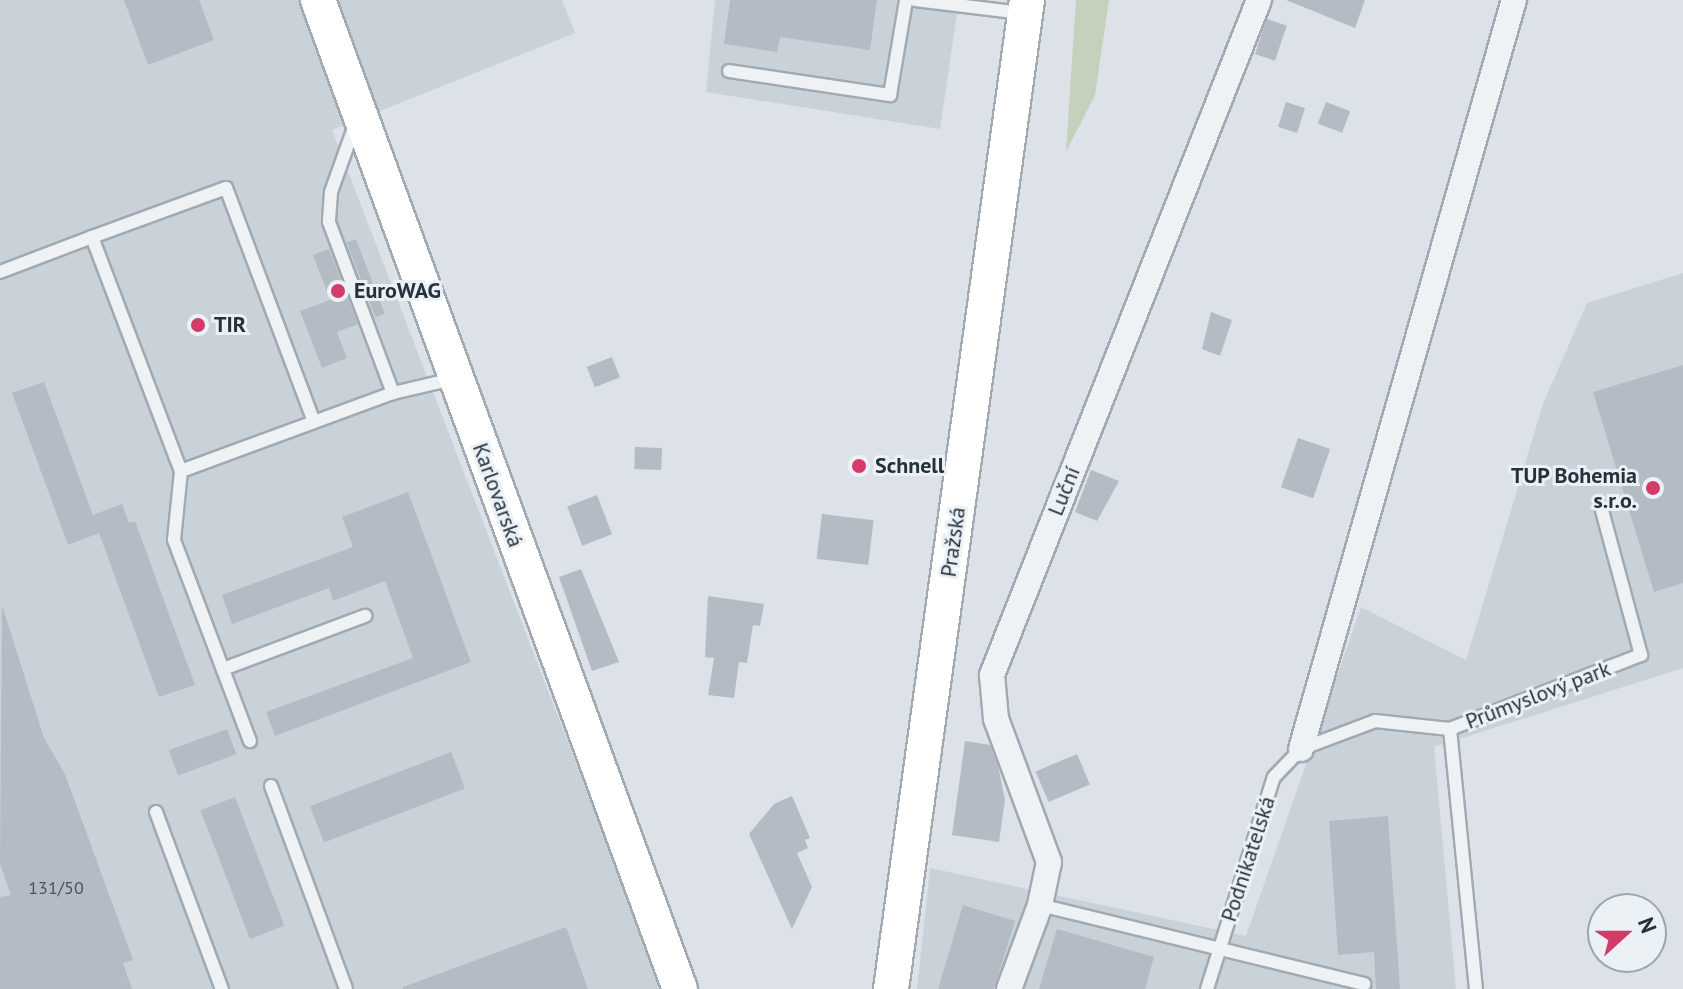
<!DOCTYPE html>
<meta charset="utf-8">
<style>
body{margin:0}
#map{position:relative;width:1683px;height:989px;overflow:hidden;background:#dce2e7;font-family:"PT Sans",sans-serif}
div>[style]{position:absolute}
.built>*{inset:0;background:#cad2d9}
.green>*{inset:0;background:#c5d1bd}
.building>*{inset:0;background:#b3bcc4;transform-origin:0 0}
.roads{filter:drop-shadow(2px 0 #a1aab1) drop-shadow(-2px 0 #a1aab1) drop-shadow(0 2px #a1aab1) drop-shadow(0 -2px #a1aab1)}
.lane>*{height:12px;margin:-6px;padding:0 6px;transform-origin:6px;border-radius:6px;background:#eff2f5}
.street>*{height:24px;margin:-12px;padding:0 12px;transform-origin:12px;border-radius:12px;background:#eff2f5}
.secondary>*{height:34px;margin:-17px;padding:0 17px;transform-origin:17px;border-radius:17px;background:#fff}
.dots>*{width:22px;height:22px;translate:-50% -50%;box-sizing:border-box;border:4px solid #ecf1f5;border-radius:50%}
span{translate:-50% -50%;white-space:nowrap;text-align:center;line-height:1.15;-webkit-text-stroke:6px #ecf1f5;paint-order:stroke}
.number-label{font-size:18px;color:#485460}
.number-label span{-webkit-text-stroke-width:0}
.poi-label{font-size:22px;color:#25323e;font-weight:700}
.left{translate:0 -50%;text-align:left}
.right{translate:-100% -50%;text-align:right}
.street-label{font-size:22px;color:#25323e}
.north{position:absolute;left:1587px;top:893px;width:80px;height:80px;box-sizing:border-box;background:#ecf1f5;border:2px solid #9ca5ac;border-radius:50%;rotate:69deg;font-size:22px;font-weight:700;line-height:32px;text-align:center;color:#25323e}
.north::after{content:'';display:block;margin:auto;width:28px;height:36px;background:#d33b69;clip-path:polygon(50% 0,100% 100%,50% 72%,0 100%)}
</style>
<div id="map">
<div class="built">
<i style="clip-path:polygon(0 0,562px 0,575px 33px,332px 130px,663px 989px,0 989px)"></i>
<i style="clip-path:polygon(715px 0,959px 0,940px 129px,706px 92px)"></i>
<i style="clip-path:polygon(1683px 273px,1683px 668px,1434px 747px,1456px 989px,917px 989px,930px 868px,1246px 936px,1361px 607px,1466px 660px,1543px 404px,1587px 303px)"></i>
</div>
<div class="green">
<i style="clip-path:polygon(1076px 0,1109px 0,1095px 95px,1066px 152px)"></i>
</div>
<div class="building">
<i style="clip-path:polygon(124px 0,199px 0,214px 40px,148px 65px)"></i>
<i style="clip-path:polygon(730px 0,877px 0,870px 50px,780px 37px,777px 52px,724px 44px)"></i>
<i style="clip-path:polygon(1286px 0,1365px 0,1355px 28px)"></i>
<i style="left:1267px;top:19px;width:21px;height:37px;rotate:19deg"></i>
<i style="left:1286px;top:102px;width:20px;height:26px;rotate:18deg"></i>
<i style="left:1326px;top:102px;width:26px;height:23px;rotate:21deg"></i>
<i style="left:356px;top:239px;width:80px;height:10px;rotate:69deg"></i>
<i style="clip-path:polygon(329px 249px,358px 324px,337px 332px,347px 358px,322px 368px,300px 311px,330px 300px,313px 255px)"></i>
<i style="clip-path:polygon(1211px 312px,1232px 320px,1220px 356px,1202px 349px)"></i>
<i style="left:612px;top:357px;width:22px;height:27px;rotate:69deg"></i>
<i style="clip-path:polygon(1683px 365px,1683px 583px,1654px 592px,1593px 392px)"></i>
<i style="clip-path:polygon(44px 382px,93px 515px,122px 504px,129px 523px,135px 521px,195px 685px,159px 697px,99px 533px,68px 545px,12px 393px)"></i>
<i style="left:1298px;top:438px;width:34px;height:52px;rotate:19deg"></i>
<i style="left:635px;top:447px;width:27px;height:22px;rotate:2deg"></i>
<i style="clip-path:polygon(1091px 470px,1119px 481px,1097px 521px,1075px 512px)"></i>
<i style="clip-path:polygon(408px 492px,471px 662px,275px 736px,266px 712px,413px 658px,385px 581px,333px 601px,329px 588px,232px 624px,222px 595px,353px 547px,342px 517px)"></i>
<i style="left:597px;top:495px;width:42px;height:32px;rotate:69deg"></i>
<i style="left:822px;top:514px;width:52px;height:45px;rotate:7deg"></i>
<i style="clip-path:polygon(581px 569px,619px 662px,592px 671px,559px 577px)"></i>
<i style="clip-path:polygon(708px 596px,764px 604px,760px 626px,753px 625px,747px 663px,739px 662px,734px 698px,708px 695px,714px 658px,705px 657px)"></i>
<i style="clip-path:polygon(2px 605px,44px 738px,65px 774px,133px 960px,123px 963px,132px 989px,0 989px,0 897px,11px 895px,0 864px)"></i>
<i style="left:227px;top:729px;width:27px;height:62px;rotate:70deg"></i>
<i style="clip-path:polygon(965px 741px,990px 745px,998px 766px,1005px 800px,999px 842px,952px 835px)"></i>
<i style="left:451px;top:752px;width:39px;height:151px;rotate:69deg"></i>
<i style="left:1077px;top:754px;width:33px;height:45px;rotate:67deg"></i>
<i style="clip-path:polygon(792px 796px,810px 838px,805px 840px,808px 848px,797px 853px,812px 887px,792px 929px,749px 834px,774px 804px)"></i>
<i style="left:235px;top:797px;width:138px;height:37px;rotate:69deg"></i>
<i style="clip-path:polygon(1388px 816px,1400px 989px,1376px 989px,1374px 952px,1338px 955px,1329px 821px)"></i>
<i style="clip-path:polygon(963px 905px,1015px 921px,994px 989px,938px 989px)"></i>
<i style="clip-path:polygon(566px 927px,588px 989px,403px 989px,403px 987px)"></i>
<i style="clip-path:polygon(1057px 929px,1154px 957px,1145px 989px,1039px 989px)"></i>
</div>
<div class="roads">
<div class="lane">
<i style="left:915px;top:0;width:108px;rotate:6.9deg"></i>
<i style="left:729px;top:71px;width:163px;rotate:8.5deg"></i>
<i style="left:890px;top:95px;width:96px;rotate:-80.4deg"></i>
<i style="left:355px;top:125px;width:71px;rotate:109.7deg"></i>
<i style="left:331px;top:192px;width:30px;rotate:94deg"></i>
<i style="left:329px;top:222px;width:183px;rotate:69.5deg"></i>
<i style="left:0;top:272px;width:98px;rotate:-20.8deg"></i>
<i style="left:314px;top:422px;width:250px;rotate:-110.6deg"></i>
<i style="left:226px;top:188px;width:143px;rotate:159.9deg"></i>
<i style="left:92px;top:237px;width:250px;rotate:69.2deg"></i>
<i style="left:181px;top:471px;width:226px;rotate:-20.2deg"></i>
<i style="left:393px;top:393px;width:62px;rotate:-13.1deg"></i>
<i style="left:181px;top:471px;width:69px;rotate:95.8deg"></i>
<i style="left:174px;top:540px;width:215px;rotate:69.3deg"></i>
<i style="left:223px;top:669px;width:152px;rotate:-20.5deg"></i>
<i style="left:1450px;top:729px;width:261px;rotate:84.3deg"></i>
<i style="left:271px;top:786px;width:216px;rotate:69.7deg"></i>
<i style="left:156px;top:812px;width:189px;rotate:69.6deg"></i>
<i style="left:1040px;top:905px;width:334px;rotate:13.7deg"></i>
<i style="left:1207px;top:989px;width:222px;rotate:-72.5deg"></i>
<i style="left:1274px;top:777px;width:39px;rotate:-46deg"></i>
<i style="left:1301px;top:749px;width:79px;rotate:-20.7deg"></i>
<i style="left:1375px;top:721px;width:75px;rotate:6.1deg"></i>
<i style="left:1450px;top:729px;width:205px;rotate:-21.2deg"></i>
<i style="left:1641px;top:655px;width:150px;rotate:-105.1deg"></i>
</div>
<div class="street">
<i style="left:1301px;top:749px;width:779px;rotate:-74.13deg"></i>
<i style="left:1009px;top:989px;width:90px;rotate:-69.7deg"></i>
<i style="left:1040px;top:905px;width:44px;rotate:-78.2deg"></i>
<i style="left:1049px;top:862px;width:153px;rotate:-110.3deg"></i>
<i style="left:996px;top:719px;width:44px;rotate:-95.2deg"></i>
<i style="left:992px;top:675px;width:726px;rotate:-68.42deg"></i>
</div>
<div class="secondary">
<i style="left:318px;top:0;width:1053px;rotate:69.9deg"></i>
<i style="left:891px;top:989px;width:998px;rotate:-82.17deg"></i>
</div>
</div>
<div class="dots">
<i style="left:338px;top:291px;background:#d33b69"></i>
<i style="left:198px;top:325px;background:#d33b69"></i>
<i style="left:859px;top:466px;background:#d33b69"></i>
<i style="left:1653px;top:488px;background:#d33b69"></i>
</div>
<div class="number-label">
<span style="left:56px;top:888px">131/50</span>
</div>
<div class="poi-label">
<span class="left" style="left:354px;top:291px">EuroWAG</span>
<span class="left" style="left:214px;top:325px">TIR</span>
<span class="left" style="left:875px;top:466px">Schnell</span>
<span class="right" style="left:1637px;top:488px">TUP Bohemia<br>s.r.o.</span>
</div>
<div class="street-label">
<span style="left:1064px;top:491px;rotate:-68deg">Luční</span>
<span style="left:498px;top:495px;rotate:70deg">Karlovarská</span>
<span style="left:953px;top:542px;rotate:-82deg">Pražská</span>
<span style="left:1538px;top:695px;rotate:-21deg">Průmyslový park</span>
<span style="left:1248px;top:859px;rotate:-72deg">Podnikatelská</span>
</div>
<div class="north">N</div>
</div>
